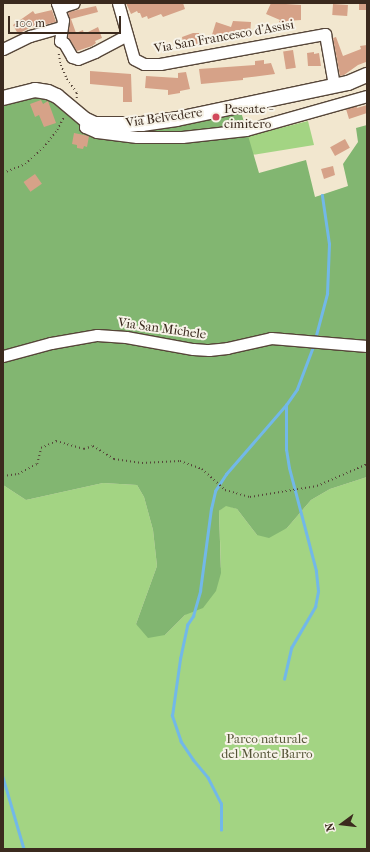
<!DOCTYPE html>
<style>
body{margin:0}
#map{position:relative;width:370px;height:852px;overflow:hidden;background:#f2e7cf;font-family:"IM FELL French Canon",serif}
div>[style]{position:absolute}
.green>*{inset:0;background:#a3d483}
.forest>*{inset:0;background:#82b671}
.stream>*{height:2.5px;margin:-1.25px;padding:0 1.25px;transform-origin:1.25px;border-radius:1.25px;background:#72b8e8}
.building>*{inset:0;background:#d6a288;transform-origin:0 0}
.path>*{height:1.5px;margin-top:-0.75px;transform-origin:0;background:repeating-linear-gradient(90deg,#564639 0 1px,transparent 0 4px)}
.roads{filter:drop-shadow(1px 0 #564639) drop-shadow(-1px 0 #564639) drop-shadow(0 1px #564639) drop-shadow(0 -1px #564639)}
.minor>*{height:11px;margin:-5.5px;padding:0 5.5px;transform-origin:5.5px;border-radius:5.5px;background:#fff}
.major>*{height:14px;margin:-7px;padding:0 7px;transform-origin:7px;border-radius:7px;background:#fff}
.dots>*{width:11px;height:11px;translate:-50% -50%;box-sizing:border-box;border:2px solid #f7f3e8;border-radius:50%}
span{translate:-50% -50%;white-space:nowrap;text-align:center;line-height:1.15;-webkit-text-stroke:4px #f7f3e8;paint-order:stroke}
.street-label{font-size:13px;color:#3b2a1e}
.poi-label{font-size:13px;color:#3b2a1e}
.left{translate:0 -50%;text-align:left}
.park-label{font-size:13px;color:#555437}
.frame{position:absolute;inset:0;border:4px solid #3b2a1e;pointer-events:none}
.north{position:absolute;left:322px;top:804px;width:40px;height:40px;-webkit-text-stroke:3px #f7f3e8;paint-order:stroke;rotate:255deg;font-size:11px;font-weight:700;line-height:16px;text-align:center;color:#3b2a1e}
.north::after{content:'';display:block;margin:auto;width:14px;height:18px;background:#3b2a1e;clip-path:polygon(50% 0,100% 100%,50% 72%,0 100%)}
.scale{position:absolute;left:8px;top:16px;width:113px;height:18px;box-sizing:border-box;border:2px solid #3b2a1e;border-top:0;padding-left:5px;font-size:12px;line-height:14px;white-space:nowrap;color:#3b2a1e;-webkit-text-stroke:3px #f7f3e8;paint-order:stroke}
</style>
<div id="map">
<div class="green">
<i style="clip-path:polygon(308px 121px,314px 145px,233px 158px,240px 138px)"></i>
<i style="clip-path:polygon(367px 477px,367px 849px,3px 849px,3px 485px,26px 500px,103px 483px,137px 485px,144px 497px,153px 530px,157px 566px,136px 624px,165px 635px,185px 615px,221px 567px,219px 511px,226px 505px,237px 509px,257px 535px,287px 528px,311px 500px,330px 489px)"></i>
</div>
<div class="forest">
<i style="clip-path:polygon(47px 90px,88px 117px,114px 123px,239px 105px,259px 173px,306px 160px,315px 197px,348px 186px,343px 164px,358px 142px,356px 128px,367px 125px,367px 477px,330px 489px,311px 500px,287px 528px,269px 538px,257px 535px,237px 509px,226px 506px,219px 511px,221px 573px,216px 591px,203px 608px,185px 615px,165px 635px,148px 638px,136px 624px,157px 566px,153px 530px,144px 497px,137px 485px,103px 483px,26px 500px,3px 485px,3px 98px)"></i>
</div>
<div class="stream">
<i style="left:315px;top:339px;width:47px;rotate:-75.1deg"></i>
<i style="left:327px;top:294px;width:50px;rotate:-87.7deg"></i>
<i style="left:329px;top:244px;width:49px;rotate:-98.3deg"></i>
<i style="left:284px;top:679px;width:32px;rotate:-77deg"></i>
<i style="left:291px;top:648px;width:48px;rotate:-59.7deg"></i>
<i style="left:315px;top:607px;width:16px;rotate:-79deg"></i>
<i style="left:318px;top:591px;width:20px;rotate:-96deg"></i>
<i style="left:316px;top:571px;width:106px;rotate:-104.7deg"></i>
<i style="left:289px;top:468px;width:18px;rotate:-99deg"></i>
<i style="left:286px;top:450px;width:45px;rotate:-90deg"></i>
<i style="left:3px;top:777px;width:75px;rotate:73.7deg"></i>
<i style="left:221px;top:830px;width:26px;rotate:-90deg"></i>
<i style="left:221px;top:804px;width:29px;rotate:-117deg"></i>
<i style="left:208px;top:778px;width:23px;rotate:-130deg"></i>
<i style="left:193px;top:760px;width:22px;rotate:-124deg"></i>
<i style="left:181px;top:742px;width:28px;rotate:-109deg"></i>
<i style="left:172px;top:716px;width:58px;rotate:-82deg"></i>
<i style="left:180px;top:659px;width:35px;rotate:-78deg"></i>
<i style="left:187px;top:625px;width:11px;rotate:-56deg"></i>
<i style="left:193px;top:616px;width:26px;rotate:-74deg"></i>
<i style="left:200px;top:591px;width:83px;rotate:-82.4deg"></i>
<i style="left:211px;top:509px;width:18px;rotate:-77deg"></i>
<i style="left:215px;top:491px;width:20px;rotate:-57deg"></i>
<i style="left:226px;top:474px;width:91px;rotate:-49deg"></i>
<i style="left:286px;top:405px;width:19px;rotate:-55deg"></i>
<i style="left:297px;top:389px;width:48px;rotate:-69.3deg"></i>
</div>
<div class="building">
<i style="clip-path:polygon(126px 3px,183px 3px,185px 9px,163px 17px,161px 14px,148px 19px,147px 16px,142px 18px,140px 13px,138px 13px,137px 11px,131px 14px)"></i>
<i style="clip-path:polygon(271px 3px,301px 5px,301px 20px,287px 21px,285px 25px,279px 22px,280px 20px,266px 14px)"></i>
<i style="left:359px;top:3px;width:8px;height:7px"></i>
<i style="left:333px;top:4px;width:15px;height:11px;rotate:4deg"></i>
<i style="clip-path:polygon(96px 6px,98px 12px,71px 19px,76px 33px,83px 30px,84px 34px,98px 27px,102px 38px,95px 41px,96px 43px,92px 46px,77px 51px,68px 37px,70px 21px,68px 12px)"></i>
<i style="clip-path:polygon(52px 10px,56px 22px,40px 26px,39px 23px,18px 34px,13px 25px,33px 11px,35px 14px)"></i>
<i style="clip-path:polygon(233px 21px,251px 22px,250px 35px,224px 40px,223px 42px,211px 38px,216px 22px,231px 27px)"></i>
<i style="clip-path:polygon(193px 33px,199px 33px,201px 45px,184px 49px,182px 37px)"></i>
<i style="clip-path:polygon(336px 37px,343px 56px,361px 49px,360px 46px,367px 45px,367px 63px,366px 62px,358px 65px,344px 75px,340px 76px,333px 38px)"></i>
<i style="left:293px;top:50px;width:18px;height:10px;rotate:81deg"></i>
<i style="clip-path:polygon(314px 52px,314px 54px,319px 53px,321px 66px,308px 66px,307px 53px)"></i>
<i style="clip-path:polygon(264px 60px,264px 64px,271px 63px,275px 74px,243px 78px,243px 80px,201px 84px,199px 69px,255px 65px,255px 61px)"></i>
<i style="clip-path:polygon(90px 71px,131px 74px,132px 102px,123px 102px,123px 87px,90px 84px)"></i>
<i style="clip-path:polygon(186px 72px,190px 89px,180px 91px,180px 93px,168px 95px,168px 90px,145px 88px,146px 76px,178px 78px,178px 73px)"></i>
<i style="clip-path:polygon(41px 100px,43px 104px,48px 101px,56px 123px,44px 127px,39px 115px,35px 117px,30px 104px)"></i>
<i style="clip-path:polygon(367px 105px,367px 113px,349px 119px,346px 109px,356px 106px,357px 108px)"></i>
<i style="clip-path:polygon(74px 133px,89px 136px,87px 147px,84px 146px,83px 149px,77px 148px,77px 145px,72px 144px)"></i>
<i style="left:345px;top:139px;width:10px;height:17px;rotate:61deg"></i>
<i style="clip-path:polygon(333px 166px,335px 175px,324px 179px,321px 169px)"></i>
<i style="left:35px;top:174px;width:12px;height:14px;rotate:55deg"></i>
</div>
<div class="path">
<i style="left:59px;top:54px;width:11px;rotate:80deg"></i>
<i style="left:61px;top:65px;width:15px;rotate:67deg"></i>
<i style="left:67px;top:79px;width:17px;rotate:54deg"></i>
<i style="left:77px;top:93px;width:6px;rotate:90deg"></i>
<i style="left:3px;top:173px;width:24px;rotate:-22deg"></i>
<i style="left:25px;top:164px;width:24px;rotate:-42deg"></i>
<i style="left:43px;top:148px;width:23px;rotate:-52deg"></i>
<i style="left:57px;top:130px;width:15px;rotate:-62deg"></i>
<i style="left:3px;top:476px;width:15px;rotate:-8deg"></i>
<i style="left:18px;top:474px;width:21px;rotate:-28deg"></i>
<i style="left:37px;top:464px;width:16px;rotate:-76deg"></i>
<i style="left:41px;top:448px;width:17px;rotate:-25deg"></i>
<i style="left:56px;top:441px;width:29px;rotate:16deg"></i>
<i style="left:84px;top:449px;width:9px;rotate:-18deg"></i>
<i style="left:93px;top:446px;width:25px;rotate:32deg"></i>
<i style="left:114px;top:459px;width:28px;rotate:8deg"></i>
<i style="left:142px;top:463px;width:38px;rotate:-3deg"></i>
<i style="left:180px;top:461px;width:23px;rotate:20deg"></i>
<i style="left:202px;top:469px;width:31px;rotate:42deg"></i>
<i style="left:225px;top:490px;width:26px;rotate:16deg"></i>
<i style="left:250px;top:497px;width:68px;rotate:-9.3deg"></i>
<i style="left:317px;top:486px;width:55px;rotate:-23.7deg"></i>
</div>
<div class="roads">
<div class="minor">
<i style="left:57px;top:3px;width:18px;rotate:71deg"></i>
<i style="left:63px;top:20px;width:21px;rotate:98deg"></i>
<i style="left:60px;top:41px;width:4px;rotate:27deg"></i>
<i style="left:64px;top:43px;width:16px;rotate:60deg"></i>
<i style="left:72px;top:57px;width:6px;rotate:18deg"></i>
<i style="left:78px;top:59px;width:18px;rotate:-22deg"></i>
<i style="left:95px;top:52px;width:36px;rotate:-28deg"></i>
<i style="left:57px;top:3px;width:8px;rotate:23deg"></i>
<i style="left:64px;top:6px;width:10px;rotate:-17deg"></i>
<i style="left:118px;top:3px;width:58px;rotate:74.1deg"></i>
<i style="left:134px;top:59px;width:11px;rotate:27deg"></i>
<i style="left:144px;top:64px;width:16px"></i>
<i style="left:160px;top:64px;width:168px;rotate:-10.3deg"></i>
<i style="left:325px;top:34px;width:52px;rotate:80deg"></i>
<i style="left:3px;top:49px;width:30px;rotate:-26deg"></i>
<i style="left:30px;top:36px;width:33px;rotate:-16deg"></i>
<i style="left:86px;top:120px;width:7px;rotate:98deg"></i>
<i style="left:85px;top:127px;width:13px;rotate:23deg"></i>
<i style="left:97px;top:132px;width:40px;rotate:7.1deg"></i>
<i style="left:137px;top:137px;width:45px"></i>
<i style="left:182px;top:137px;width:64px;rotate:-6.2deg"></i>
<i style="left:246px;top:130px;width:126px;rotate:-15.7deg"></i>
<i style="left:3px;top:356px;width:50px;rotate:-15.2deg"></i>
<i style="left:51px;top:343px;width:47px;rotate:-9.9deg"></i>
<i style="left:97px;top:335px;width:29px;rotate:4deg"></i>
<i style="left:126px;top:337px;width:68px;rotate:10.2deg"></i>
<i style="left:193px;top:349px;width:16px;rotate:4deg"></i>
<i style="left:209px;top:350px;width:18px;rotate:-6deg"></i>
<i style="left:227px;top:348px;width:45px;rotate:-12.8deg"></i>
<i style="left:271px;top:338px;width:96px;rotate:4.8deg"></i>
</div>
<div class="major">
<i style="left:3px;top:98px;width:33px;rotate:-14deg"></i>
<i style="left:35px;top:90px;width:13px;rotate:9deg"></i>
<i style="left:48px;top:92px;width:10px;rotate:24deg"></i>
<i style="left:57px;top:96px;width:38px;rotate:40deg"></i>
<i style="left:86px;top:120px;width:10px;rotate:24deg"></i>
<i style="left:95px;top:124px;width:47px"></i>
<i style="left:142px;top:124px;width:35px;rotate:-8deg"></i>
<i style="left:177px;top:119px;width:175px;rotate:-11.9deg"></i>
<i style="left:348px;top:83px;width:21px;rotate:-23deg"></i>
</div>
</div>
<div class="dots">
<i style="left:216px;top:117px;background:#d1495b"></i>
</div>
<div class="street-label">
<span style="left:224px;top:37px;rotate:-10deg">Via San Francesco d'Assisi</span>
<span style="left:164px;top:118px;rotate:-8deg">Via Belvedere</span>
<span style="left:162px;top:329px;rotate:8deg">Via San Michele</span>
</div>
<div class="poi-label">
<span class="left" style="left:224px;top:117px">Pescate -<br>cimitero</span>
</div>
<div class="park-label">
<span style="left:267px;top:747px">Parco naturale<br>del Monte Barro</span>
</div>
<div class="frame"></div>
<div class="north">N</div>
<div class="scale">100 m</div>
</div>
